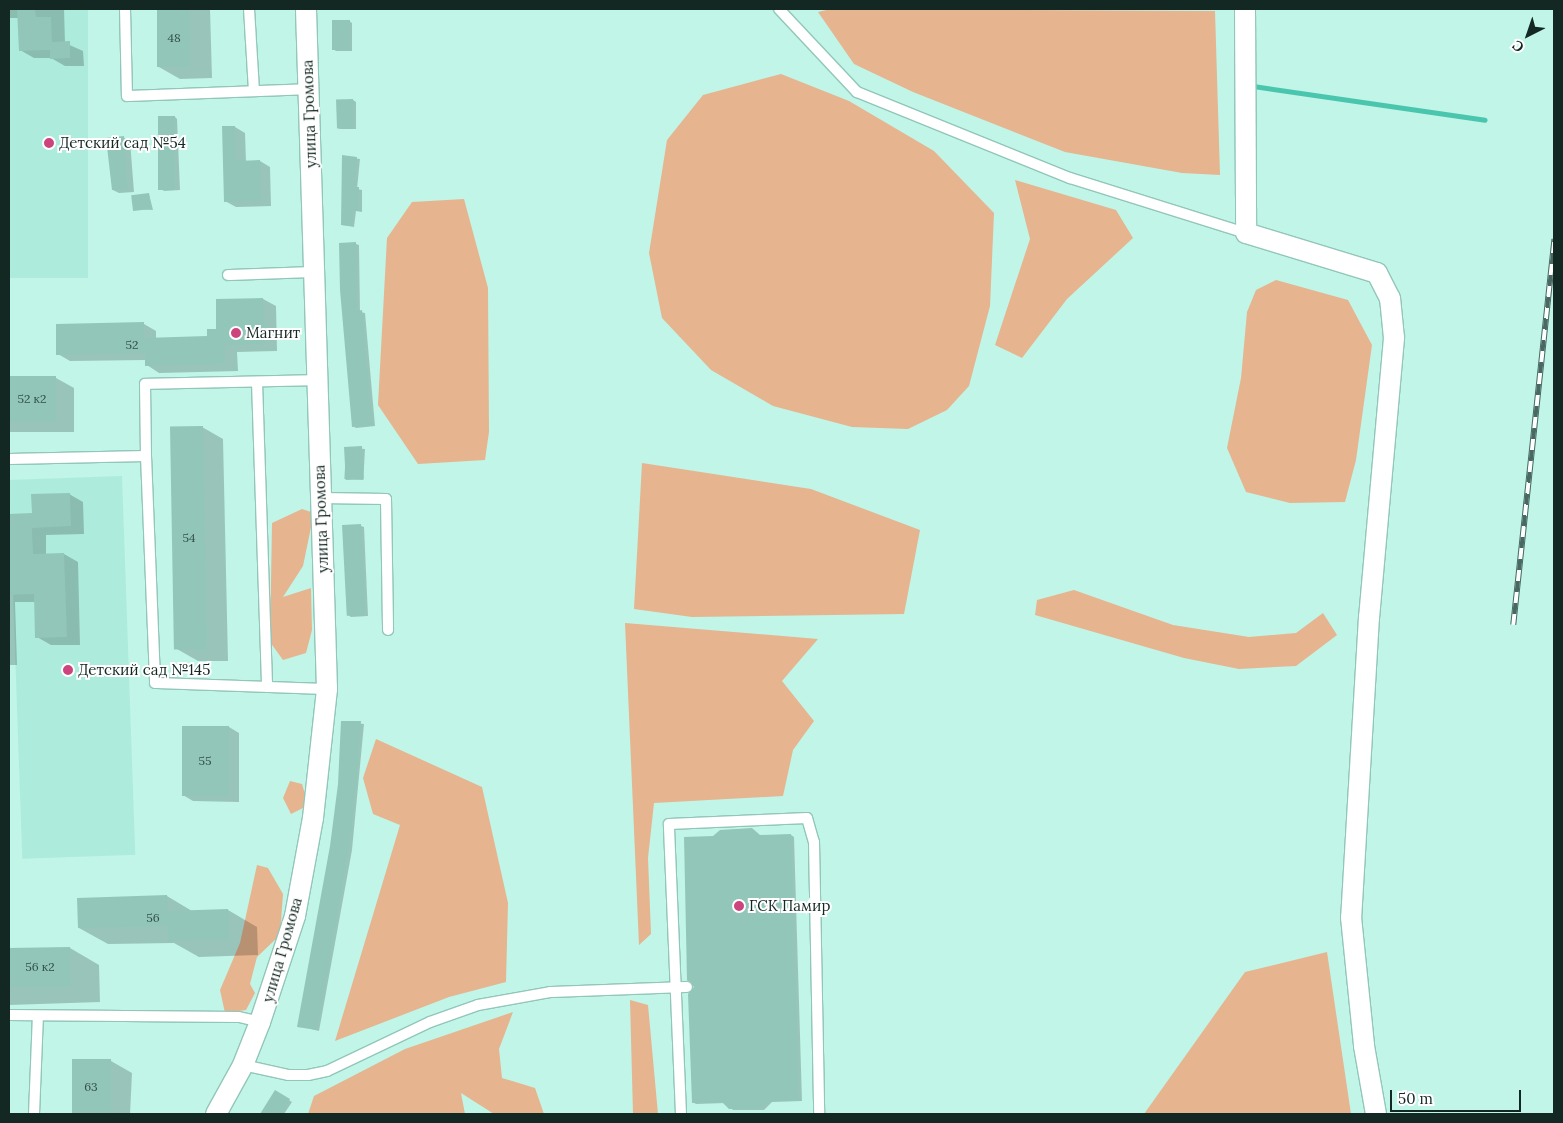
<!DOCTYPE html>
<meta charset="utf-8">
<style>
body{margin:0}
#map{position:relative;width:1563px;height:1123px;overflow:hidden;background:#c0f5e8;font-family:Lora,serif}
div>[style]{position:absolute}
.built>*{inset:0;background:#adebdc;transform-origin:0 0}
.green>*{inset:0;background:#e6b48f}
.shadow>*{inset:0;background:#0003;transform-origin:0 0}
.stream>*{height:5px;margin:-2.5px;padding:0 2.5px;transform-origin:2.5px;border-radius:2.5px;background:#4ac5ae}
.building>*{inset:0;background:#92c6b9;transform-origin:0 0}
.roads{filter:drop-shadow(1px 0 #92c6b9) drop-shadow(-1px 0 #92c6b9) drop-shadow(0 1px #92c6b9) drop-shadow(0 -1px #92c6b9)}
.service>*{height:10px;margin:-5px;padding:0 5px;transform-origin:5px;border-radius:5px;background:#fff}
.minor>*{height:20px;margin:-10px;padding:0 10px;transform-origin:10px;border-radius:10px;background:#fff}
.rail>*{height:5.5px;margin-top:-2.75px;transform-origin:0;background:repeating-linear-gradient(90deg,#fff 0 11px,#496861 0 22px);box-sizing:border-box;border-block:1px solid #496861}
.dots>*{width:14px;height:14px;translate:-50% -50%;box-sizing:border-box;border:2px solid #fff;border-radius:50%}
span{translate:-50% -50%;white-space:nowrap;text-align:center;line-height:1.15;-webkit-text-stroke:4px #fff;paint-order:stroke}
.number-label{font-size:12px;color:#335048}
.number-label span{-webkit-text-stroke-width:0}
.street-label{font-size:15px;color:#132823}
.poi-label{font-size:15px;color:#132823}
.left{translate:0 -50%;text-align:left}
.frame{position:absolute;inset:0;border:10px solid #132823;pointer-events:none}
.north{position:absolute;left:1503px;top:10px;width:50px;height:50px;-webkit-text-stroke:4px #fff;paint-order:stroke;rotate:221deg;font-size:14px;font-weight:700;line-height:20px;text-align:center;color:#132823}
.north::after{content:'';display:block;margin:auto;width:18px;height:22px;background:#132823;clip-path:polygon(50% 0,100% 100%,50% 72%,0 100%)}
.scale{position:absolute;left:1390px;top:1090px;width:131px;height:22px;box-sizing:border-box;border:2px solid #132823;border-top:0;padding-left:6px;font-size:15px;line-height:18px;white-space:nowrap;color:#132823;-webkit-text-stroke:4px #fff;paint-order:stroke}
</style>
<div id="map">
<div class="built">
<i style="left:9px;top:9px;width:79px;height:269px"></i>
<i style="left:122px;top:476px;width:379px;height:113px;rotate:88deg"></i>
</div>
<div class="green">
<i style="clip-path:polygon(831px 9px,1215px 11px,1220px 175px,1182px 173px,1065px 152px,913px 92px,854px 64px,818px 12px)"></i>
<i style="clip-path:polygon(781px 74px,849px 101px,934px 151px,994px 213px,990px 306px,969px 386px,947px 410px,908px 429px,852px 427px,773px 406px,711px 370px,662px 318px,649px 253px,667px 140px,703px 95px)"></i>
<i style="clip-path:polygon(1015px 180px,1116px 210px,1133px 238px,1067px 299px,1022px 358px,995px 345px,1030px 239px)"></i>
<i style="clip-path:polygon(464px 199px,488px 288px,489px 432px,485px 460px,418px 464px,378px 405px,387px 238px,412px 202px)"></i>
<i style="clip-path:polygon(1276px 280px,1348px 300px,1372px 345px,1356px 460px,1345px 502px,1290px 503px,1246px 492px,1227px 448px,1241px 378px,1247px 312px,1256px 290px)"></i>
<i style="clip-path:polygon(642px 463px,811px 489px,920px 530px,904px 614px,692px 617px,634px 609px)"></i>
<i style="clip-path:polygon(302px 509px,314px 513px,303px 566px,283px 597px,311px 588px,312px 630px,306px 653px,283px 660px,270px 642px,272px 523px)"></i>
<i style="clip-path:polygon(1074px 590px,1173px 625px,1249px 637px,1296px 633px,1323px 613px,1337px 635px,1296px 666px,1239px 669px,1184px 658px,1035px 615px,1037px 600px)"></i>
<i style="clip-path:polygon(625px 623px,818px 639px,782px 681px,814px 721px,793px 750px,783px 796px,654px 803px,648px 858px,651px 934px,639px 945px)"></i>
<i style="clip-path:polygon(376px 739px,482px 787px,508px 903px,506px 982px,449px 997px,335px 1041px,400px 825px,373px 814px,363px 778px)"></i>
<i style="clip-path:polygon(290px 781px,302px 784px,305px 794px,303px 808px,291px 814px,283px 798px)"></i>
<i style="clip-path:polygon(257px 865px,268px 868px,283px 894px,280px 935px,257px 957px,250px 984px,255px 993px,246px 1010px,225px 1013px,220px 990px,240px 943px)"></i>
<i style="clip-path:polygon(1327px 952px,1351px 1114px,1144px 1114px,1245px 972px)"></i>
<i style="clip-path:polygon(630px 1000px,648px 1005px,658px 1114px,633px 1114px)"></i>
<i style="clip-path:polygon(513px 1012px,499px 1049px,502px 1078px,535px 1088px,544px 1114px,494px 1114px,461px 1093px,465px 1114px,308px 1114px,314px 1096px,405px 1049px)"></i>
</div>
<div class="shadow">
<i style="clip-path:polygon(9px 9px,64px 9px,65px 43px,83px 51px,84px 66px,65px 66px,51px 58px,34px 58px,20px 50px,19px 18px,9px 18px)"></i>
<i style="clip-path:polygon(158px 9px,210px 9px,212px 78px,180px 79px,159px 67px)"></i>
<i style="clip-path:polygon(349px 21px,352px 23px,352px 51px,336px 51px,333px 49px)"></i>
<i style="clip-path:polygon(353px 100px,356px 102px,356px 129px,340px 129px,337px 127px)"></i>
<i style="clip-path:polygon(175px 117px,177px 119px,180px 190px,164px 191px,161px 189px)"></i>
<i style="clip-path:polygon(235px 127px,245px 133px,246px 162px,260px 161px,270px 167px,271px 206px,236px 207px,225px 201px)"></i>
<i style="clip-path:polygon(124px 138px,130px 141px,134px 192px,119px 193px,113px 190px)"></i>
<i style="clip-path:polygon(344px 157px,360px 159px,357px 189px,362px 190px,362px 212px,356px 211px,354px 227px,342px 225px)"></i>
<i style="clip-path:polygon(149px 194px,153px 210px,134px 209px)"></i>
<i style="clip-path:polygon(356px 244px,359px 245px,360px 312px,365px 313px,375px 426px,356px 428px,353px 426px)"></i>
<i style="clip-path:polygon(263px 299px,276px 306px,277px 351px,237px 352px,238px 371px,159px 373px,147px 365px,146px 360px,70px 361px,58px 354px,144px 324px,156px 331px,156px 339px,209px 337px)"></i>
<i style="clip-path:polygon(9px 377px,56px 378px,74px 388px,74px 432px,9px 432px)"></i>
<i style="clip-path:polygon(202px 427px,223px 439px,228px 661px,198px 661px,177px 649px)"></i>
<i style="left:346px;top:448px;width:19px;height:31px;rotate:3deg"></i>
<i style="clip-path:polygon(69px 494px,83px 502px,84px 534px,46px 535px,46px 555px,64px 554px,78px 562px,80px 645px,51px 645px,37px 637px,36px 602px,15px 602px,17px 665px,9px 665px,9px 515px,33px 515px)"></i>
<i style="clip-path:polygon(361px 526px,364px 527px,368px 616px,351px 617px,348px 615px)"></i>
<i style="clip-path:polygon(343px 722px,364px 724px,352px 850px,319px 1031px,299px 1026px,331px 846px,340px 784px)"></i>
<i style="clip-path:polygon(229px 727px,239px 733px,239px 802px,193px 801px,183px 795px)"></i>
<i style="clip-path:polygon(791px 835px,794px 837px,802px 1101px,772px 1102px,764px 1110px,733px 1110px,725px 1103px,696px 1104px,693px 1102px,696px 987px,761px 836px)"></i>
<i style="clip-path:polygon(167px 896px,192px 911px,228px 910px,257px 927px,258px 955px,199px 957px,174px 943px,108px 944px,79px 928px)"></i>
<i style="clip-path:polygon(70px 948px,99px 965px,100px 1002px,9px 1005px,9px 950px)"></i>
<i style="clip-path:polygon(73px 1061px,111px 1061px,132px 1073px,130px 1114px,73px 1114px)"></i>
<i style="clip-path:polygon(276px 1092px,292px 1102px,284px 1114px,262px 1114px)"></i>
</div>
<div class="stream">
<i style="left:1253px;top:86px;width:234px;rotate:8.3deg"></i>
</div>
<div class="building">
<i style="clip-path:polygon(17px 9px,35px 9px,36px 17px,51px 17px,52px 42px,70px 41px,70px 58px,50px 59px,50px 50px,19px 51px)"></i>
<i style="left:157px;top:9px;width:33px;height:58px"></i>
<i style="left:332px;top:20px;width:18px;height:30px"></i>
<i style="left:353px;top:99px;width:29px;height:17px;rotate:88deg"></i>
<i style="left:158px;top:116px;width:17px;height:74px"></i>
<i style="clip-path:polygon(222px 126px,235px 126px,236px 161px,260px 160px,261px 200px,224px 202px)"></i>
<i style="clip-path:polygon(124px 136px,128px 190px,112px 190px,106px 138px)"></i>
<i style="clip-path:polygon(342px 155px,357px 157px,355px 187px,359px 187px,359px 211px,353px 211px,352px 226px,341px 225px)"></i>
<i style="left:149px;top:193px;width:16px;height:18px;rotate:83deg"></i>
<i style="clip-path:polygon(356px 242px,357px 311px,362px 310px,372px 425px,352px 427px,340px 290px,339px 243px)"></i>
<i style="clip-path:polygon(263px 298px,265px 344px,225px 345px,225px 364px,145px 366px,145px 353px,56px 355px,56px 324px,144px 322px,144px 338px,207px 336px,207px 329px,216px 329px,216px 299px)"></i>
<i style="left:9px;top:376px;width:47px;height:46px"></i>
<i style="left:203px;top:426px;width:223px;height:33px;rotate:89deg"></i>
<i style="left:362px;top:446px;width:33px;height:18px;rotate:87deg"></i>
<i style="clip-path:polygon(70px 493px,71px 526px,32px 528px,33px 554px,64px 553px,67px 637px,35px 638px,34px 594px,9px 595px,9px 514px,32px 513px,31px 494px)"></i>
<i style="left:361px;top:524px;width:91px;height:19px;rotate:87deg"></i>
<i style="clip-path:polygon(341px 721px,361px 721px,356px 786px,349px 848px,317px 1030px,297px 1027px,330px 846px,338px 784px)"></i>
<i style="left:182px;top:726px;width:47px;height:70px"></i>
<i style="clip-path:polygon(752px 828px,760px 835px,791px 834px,799px 1100px,769px 1101px,760px 1109px,729px 1109px,722px 1102px,692px 1103px,688px 994px,694px 987px,687px 980px,684px 837px,713px 836px,720px 830px)"></i>
<i style="clip-path:polygon(167px 895px,168px 911px,228px 909px,229px 939px,168px 941px,168px 926px,78px 928px,77px 898px)"></i>
<i style="left:70px;top:947px;width:39px;height:61px;rotate:89deg"></i>
<i style="left:72px;top:1059px;width:39px;height:55px"></i>
<i style="clip-path:polygon(275px 1090px,290px 1099px,281px 1114px,260px 1114px)"></i>
</div>
<div class="roads">
<div class="service">
<i style="left:125px;top:9px;width:87px;rotate:88.7deg"></i>
<i style="left:127px;top:96px;width:180px;rotate:-2.2deg"></i>
<i style="left:249px;top:9px;width:81px;rotate:86.5deg"></i>
<i style="left:779px;top:9px;width:114px;rotate:46.8deg"></i>
<i style="left:857px;top:92px;width:230px;rotate:22deg"></i>
<i style="left:1070px;top:178px;width:184px;rotate:17.4deg"></i>
<i style="left:228px;top:275px;width:86px;rotate:-2deg"></i>
<i style="left:257px;top:382px;width:305px;rotate:88.1deg"></i>
<i style="left:146px;top:456px;width:227px;rotate:87.7deg"></i>
<i style="left:155px;top:683px;width:172px;rotate:2deg"></i>
<i style="left:9px;top:459px;width:137px;rotate:-1.3deg"></i>
<i style="left:146px;top:456px;width:72px;rotate:-90.8deg"></i>
<i style="left:145px;top:384px;width:172px;rotate:-1.3deg"></i>
<i style="left:321px;top:498px;width:65px;rotate:0.9deg"></i>
<i style="left:386px;top:499px;width:131px;rotate:89.1deg"></i>
<i style="left:9px;top:1015px;width:230px;rotate:0.5deg"></i>
<i style="left:239px;top:1017px;width:22px;rotate:13deg"></i>
<i style="left:243px;top:1065px;width:46px;rotate:12.5deg"></i>
<i style="left:288px;top:1075px;width:20px"></i>
<i style="left:308px;top:1075px;width:19px;rotate:-12deg"></i>
<i style="left:327px;top:1071px;width:114px;rotate:-25.4deg"></i>
<i style="left:430px;top:1022px;width:51px;rotate:-19.5deg"></i>
<i style="left:478px;top:1005px;width:73px;rotate:-10.2deg"></i>
<i style="left:550px;top:992px;width:137px;rotate:-2.1deg"></i>
<i style="left:34px;top:1114px;width:98px;rotate:-87.7deg"></i>
<i style="left:681px;top:1114px;width:290px;rotate:-92.4deg"></i>
<i style="left:669px;top:824px;width:138px;rotate:-2.5deg"></i>
<i style="left:807px;top:818px;width:25px;rotate:74deg"></i>
<i style="left:814px;top:842px;width:272px;rotate:88.9deg"></i>
</div>
<div class="minor">
<i style="left:1245px;top:9px;width:224px;rotate:89.7deg"></i>
<i style="left:1246px;top:233px;width:137px;rotate:17deg"></i>
<i style="left:1377px;top:273px;width:28px;rotate:63deg"></i>
<i style="left:1390px;top:298px;width:40px;rotate:84.3deg"></i>
<i style="left:1394px;top:338px;width:280px;rotate:95.1deg"></i>
<i style="left:1369px;top:617px;width:301px;rotate:93.4deg"></i>
<i style="left:1351px;top:917px;width:130px;rotate:84.2deg"></i>
<i style="left:1364px;top:1046px;width:69px;rotate:80deg"></i>
<i style="left:216px;top:1114px;width:56px;rotate:-61.1deg"></i>
<i style="left:243px;top:1065px;width:46px;rotate:-68.4deg"></i>
<i style="left:260px;top:1022px;width:112px;rotate:-71.7deg"></i>
<i style="left:295px;top:916px;width:100px;rotate:-79.6deg"></i>
<i style="left:313px;top:818px;width:130px;rotate:-83.8deg"></i>
<i style="left:327px;top:689px;width:680px;rotate:-91.77deg"></i>
</div>
</div>
<div class="rail">
<i style="left:1513px;top:625px;width:388px;rotate:-83.9deg"></i>
</div>
<div class="dots">
<i style="left:49px;top:143px;background:#cc437d"></i>
<i style="left:236px;top:333px;background:#cc437d"></i>
<i style="left:68px;top:670px;background:#cc437d"></i>
<i style="left:739px;top:906px;background:#cc437d"></i>
</div>
<div class="number-label">
<span style="left:174px;top:38px">48</span>
<span style="left:132px;top:345px">52</span>
<span style="left:32px;top:399px">52 к2</span>
<span style="left:189px;top:538px">54</span>
<span style="left:205px;top:761px">55</span>
<span style="left:153px;top:918px">56</span>
<span style="left:40px;top:967px">56 к2</span>
<span style="left:91px;top:1087px">63</span>
</div>
<div class="street-label">
<span style="left:309px;top:114px;rotate:-92deg">улица Громова</span>
<span style="left:321px;top:519px;rotate:-92deg">улица Громова</span>
<span style="left:282px;top:950px;rotate:-74deg">улица Громова</span>
</div>
<div class="poi-label">
<span class="left" style="left:59px;top:143px">Детский сад №54</span>
<span class="left" style="left:246px;top:333px">Магнит</span>
<span class="left" style="left:78px;top:670px">Детский сад №145</span>
<span class="left" style="left:749px;top:906px">ГСК Памир</span>
</div>
<div class="frame"></div>
<div class="north">С</div>
<div class="scale">50 m</div>
</div>
